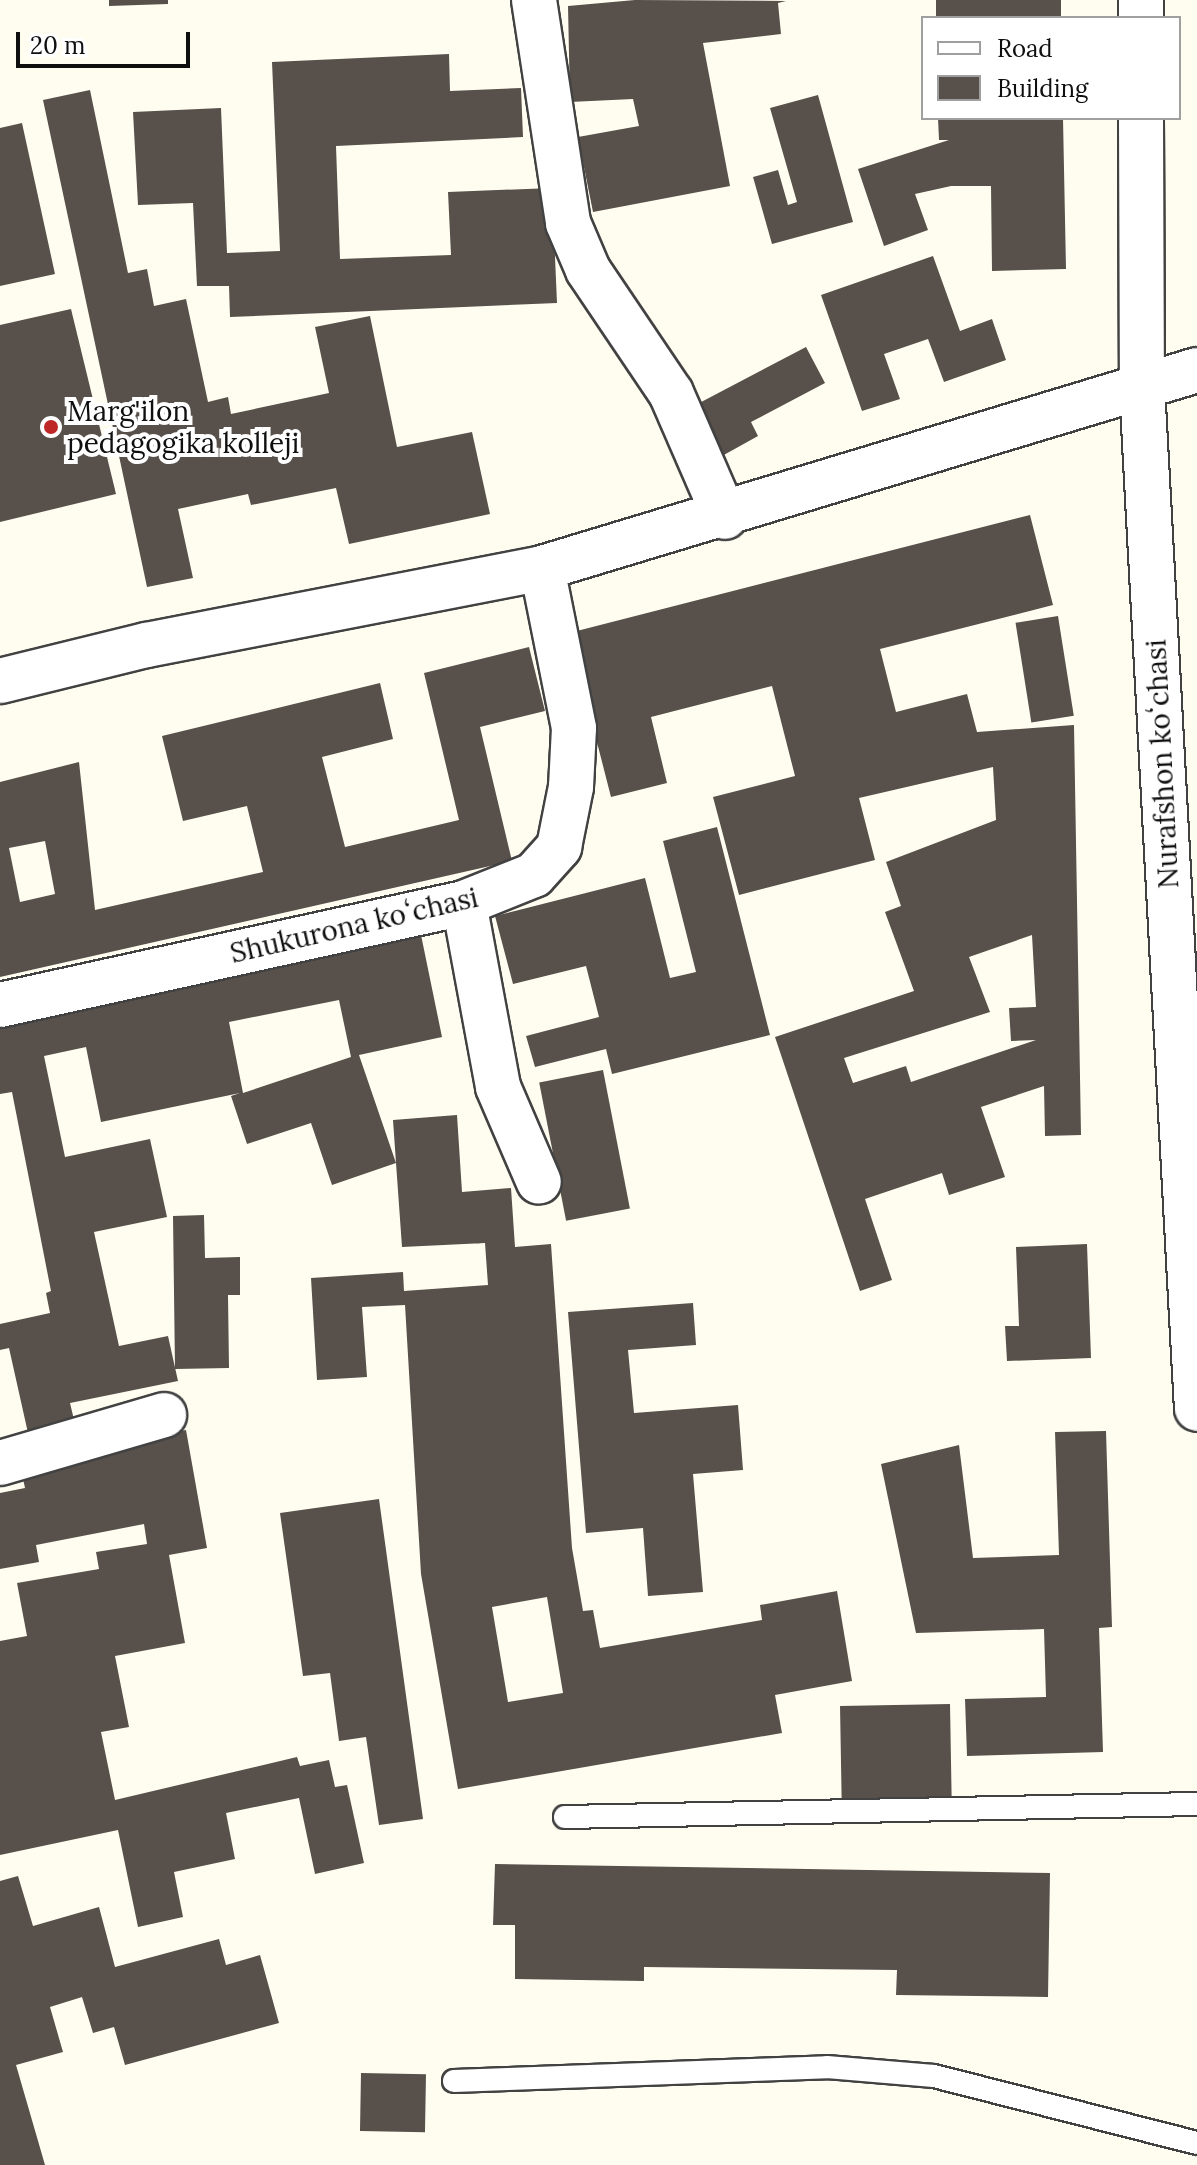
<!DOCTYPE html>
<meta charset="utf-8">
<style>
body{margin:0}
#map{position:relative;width:1197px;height:2165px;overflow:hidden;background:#fffdf0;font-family:Lora,serif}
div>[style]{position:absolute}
.building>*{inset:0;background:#57504b;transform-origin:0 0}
.roads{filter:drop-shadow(2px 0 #424242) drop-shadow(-2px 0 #424242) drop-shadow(0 2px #424242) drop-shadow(0 -2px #424242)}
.lane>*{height:22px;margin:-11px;padding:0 11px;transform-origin:11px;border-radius:11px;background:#fff}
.street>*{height:44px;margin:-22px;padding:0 22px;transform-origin:22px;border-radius:22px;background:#fff}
.dots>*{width:22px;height:22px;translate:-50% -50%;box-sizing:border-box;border:4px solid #fff;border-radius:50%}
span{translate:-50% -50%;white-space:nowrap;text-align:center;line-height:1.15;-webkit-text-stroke:8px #fff;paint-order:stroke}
.poi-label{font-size:28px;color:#0f0f0f}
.left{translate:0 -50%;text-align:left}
.street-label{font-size:28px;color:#0f0f0f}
.legend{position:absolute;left:921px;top:16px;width:260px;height:104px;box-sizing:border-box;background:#fff;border:2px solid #9f9f9f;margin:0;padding:10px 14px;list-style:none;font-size:24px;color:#0f0f0f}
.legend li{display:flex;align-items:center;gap:16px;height:40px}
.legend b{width:40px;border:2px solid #9f9f9f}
.scale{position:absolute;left:16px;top:32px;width:174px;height:36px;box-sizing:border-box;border:4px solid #0f0f0f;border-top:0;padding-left:10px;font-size:24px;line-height:28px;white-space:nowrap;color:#0f0f0f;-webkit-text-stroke:6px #fff;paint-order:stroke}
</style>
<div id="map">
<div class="building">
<i style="clip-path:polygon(109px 0,168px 0,168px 4px,109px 6px)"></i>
<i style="clip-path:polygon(635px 0,786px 1px,778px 3px,781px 34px,703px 43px,730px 186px,593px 212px,578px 137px,639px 126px,633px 99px,570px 102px,568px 6px)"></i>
<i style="left:936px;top:0;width:125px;height:18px"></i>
<i style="clip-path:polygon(449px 54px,450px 91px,521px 88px,523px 137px,336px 146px,340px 259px,451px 255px,448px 192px,552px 188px,557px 303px,230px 317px,229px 286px,197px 286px,193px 203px,138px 205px,133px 112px,221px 108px,227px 253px,280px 251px,272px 62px)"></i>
<i style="clip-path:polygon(90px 90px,128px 273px,147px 269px,154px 306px,186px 299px,208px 402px,228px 397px,231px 414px,329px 393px,315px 327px,370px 316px,397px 447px,472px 432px,490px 514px,349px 544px,336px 488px,251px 505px,248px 494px,178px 509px,193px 578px,147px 587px,43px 100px)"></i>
<i style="clip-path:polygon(818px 95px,853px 222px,772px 244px,753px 177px,778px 170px,788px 205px,797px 202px,770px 108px)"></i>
<i style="clip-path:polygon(938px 118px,1063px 118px,1066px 269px,992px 271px,991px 186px,951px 186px,915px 194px,928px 230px,884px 246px,858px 169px,949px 140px,939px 140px)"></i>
<i style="clip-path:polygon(22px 123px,55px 274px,0 286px,0 128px)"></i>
<i style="clip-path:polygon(933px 256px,960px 331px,992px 319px,1006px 360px,944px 382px,928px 339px,884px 354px,900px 399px,862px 411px,821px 295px)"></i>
<i style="clip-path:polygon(71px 309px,116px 494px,0 522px,0 325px)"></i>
<i style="clip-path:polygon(806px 347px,825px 383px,751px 422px,758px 436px,713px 461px,686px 410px)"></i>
<i style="clip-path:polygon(evenodd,1030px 515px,1053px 605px,880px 649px,896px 712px,967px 694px,977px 732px,1074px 725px,1081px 1135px,1045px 1136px,1044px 1086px,981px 1107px,1005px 1177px,949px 1195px,942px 1173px,865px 1199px,892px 1280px,860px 1291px,775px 1037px,914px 991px,885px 912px,901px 906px,886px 862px,996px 820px,993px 767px,859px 798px,875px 860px,739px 895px,713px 797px,795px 776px,772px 686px,651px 717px,667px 783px,611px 797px,569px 633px,1030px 515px,1032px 935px,1036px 1007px,1009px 1008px,1011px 1041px,1036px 1040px,911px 1082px,906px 1066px,853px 1083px,844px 1058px,990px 1012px,969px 957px,1032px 935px)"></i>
<i style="left:1058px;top:616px;width:101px;height:43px;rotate:81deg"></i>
<i style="clip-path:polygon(evenodd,529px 647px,545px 711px,480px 727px,512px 861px,0 977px,0 782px,79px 762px,95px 910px,263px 872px,247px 806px,183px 821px,162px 736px,380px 683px,393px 739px,322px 757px,345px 847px,459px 820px,424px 673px,529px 647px,45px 841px,55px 894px,20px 902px,9px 848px,45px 841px)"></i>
<i style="clip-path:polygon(717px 827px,770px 1035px,612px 1074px,606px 1049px,535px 1067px,526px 1036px,599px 1017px,586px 966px,513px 984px,495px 916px,645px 878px,670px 978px,696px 972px,663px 841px)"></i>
<i style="clip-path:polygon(evenodd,420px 930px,442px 1037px,359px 1055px,396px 1163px,393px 1120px,457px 1115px,462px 1192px,511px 1188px,515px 1247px,551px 1244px,572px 1548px,583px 1611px,593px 1610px,600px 1648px,762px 1620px,760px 1605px,837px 1591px,852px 1681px,775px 1695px,782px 1733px,458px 1789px,421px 1574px,405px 1305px,362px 1307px,367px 1377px,317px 1380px,311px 1278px,403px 1272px,404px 1291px,488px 1285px,485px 1243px,402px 1247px,396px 1163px,332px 1185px,311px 1123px,247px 1144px,231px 1096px,240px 1093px,101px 1122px,86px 1047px,44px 1056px,65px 1157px,150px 1139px,167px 1217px,94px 1232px,119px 1346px,168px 1336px,178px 1381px,70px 1403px,75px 1424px,28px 1433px,9px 1348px,0 1350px,0 1324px,50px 1313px,46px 1293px,51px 1291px,12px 1092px,0 1094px,0 1015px,420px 930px,339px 1000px,351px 1057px,243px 1093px,229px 1022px,339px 1000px,420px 930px,547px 1597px,563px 1693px,508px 1702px,492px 1607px,547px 1597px)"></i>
<i style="left:603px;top:1070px;width:141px;height:65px;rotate:79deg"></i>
<i style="clip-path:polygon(204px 1215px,205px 1258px,240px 1257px,240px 1295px,228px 1295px,229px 1368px,175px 1369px,173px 1216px)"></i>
<i style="clip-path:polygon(1087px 1244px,1091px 1358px,1007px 1361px,1005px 1326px,1019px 1326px,1016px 1247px)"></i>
<i style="clip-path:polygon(693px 1303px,696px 1345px,628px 1350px,634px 1413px,738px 1405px,743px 1470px,693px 1474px,703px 1592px,648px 1596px,643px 1528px,586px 1533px,568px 1312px)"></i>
<i style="clip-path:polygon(186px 1430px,207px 1548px,169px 1555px,185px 1643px,115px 1656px,129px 1727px,101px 1732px,115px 1800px,297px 1757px,300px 1766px,329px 1760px,335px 1787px,347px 1785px,364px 1863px,315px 1874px,299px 1798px,226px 1813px,235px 1859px,174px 1872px,183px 1917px,138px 1927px,118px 1830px,0 1855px,0 1641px,27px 1636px,17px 1583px,99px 1569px,96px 1552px,147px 1544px,144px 1524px,36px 1545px,39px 1562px,0 1569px,0 1493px,25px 1488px,19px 1460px)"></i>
<i style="clip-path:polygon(1106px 1431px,1112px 1627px,1099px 1628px,1103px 1752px,967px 1756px,965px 1699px,1046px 1697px,1044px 1629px,916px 1633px,881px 1464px,959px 1445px,973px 1558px,1059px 1555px,1055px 1432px)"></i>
<i style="clip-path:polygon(379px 1499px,423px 1819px,379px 1825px,366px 1737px,339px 1741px,330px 1673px,303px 1676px,280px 1513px)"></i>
<i style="left:950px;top:1704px;width:97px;height:110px;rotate:89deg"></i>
<i style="clip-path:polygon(495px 1864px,1050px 1873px,1048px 1997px,896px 1995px,897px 1970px,644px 1967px,644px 1981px,515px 1979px,515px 1925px,493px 1925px)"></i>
<i style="clip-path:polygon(18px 1876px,33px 1926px,99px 1907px,115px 1967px,219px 1939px,226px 1965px,260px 1955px,279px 2023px,125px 2065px,114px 2027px,93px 2033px,82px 1997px,50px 2007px,63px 2052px,16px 2065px,45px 2165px,0 2165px,0 1881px)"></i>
<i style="left:361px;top:2073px;width:65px;height:58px;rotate:1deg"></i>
</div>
<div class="roads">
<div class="lane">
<i style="left:565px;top:1817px;width:632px;rotate:-1.18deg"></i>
<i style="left:454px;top:2081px;width:373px;rotate:-2.1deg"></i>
<i style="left:827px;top:2067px;width:107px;rotate:4.8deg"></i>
<i style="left:934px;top:2076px;width:271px;rotate:14.3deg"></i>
</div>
<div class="street">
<i style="left:534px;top:0;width:226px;rotate:81.3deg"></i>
<i style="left:568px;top:223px;width:51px;rotate:66.9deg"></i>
<i style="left:588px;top:270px;width:148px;rotate:56deg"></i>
<i style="left:671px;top:393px;width:135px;rotate:66.5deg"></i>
<i style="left:1141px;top:0;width:18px;rotate:90deg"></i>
<i style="left:1141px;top:118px;width:269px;rotate:89.8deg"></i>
<i style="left:1142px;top:387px;width:1023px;rotate:86.92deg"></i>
<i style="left:0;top:681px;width:151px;rotate:-13.8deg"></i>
<i style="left:147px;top:645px;width:402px;rotate:-11deg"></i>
<i style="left:542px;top:568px;width:684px;rotate:-16.82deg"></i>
<i style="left:464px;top:903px;width:187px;rotate:79.5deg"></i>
<i style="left:498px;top:1087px;width:103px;rotate:66.7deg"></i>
<i style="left:0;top:1005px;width:475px;rotate:-12.4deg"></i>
<i style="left:464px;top:903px;width:75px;rotate:-21.8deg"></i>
<i style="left:534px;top:875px;width:38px;rotate:-48deg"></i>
<i style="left:559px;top:847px;width:61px;rotate:-78.7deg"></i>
<i style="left:571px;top:787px;width:59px;rotate:-87.1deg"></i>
<i style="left:574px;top:728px;width:163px;rotate:-101.3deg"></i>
<i style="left:0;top:1463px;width:171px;rotate:-16.3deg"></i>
</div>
</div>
<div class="dots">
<i style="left:51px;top:427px;background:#be2827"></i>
</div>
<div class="poi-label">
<span class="left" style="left:67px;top:427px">Marg'ilon<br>pedagogika kolleji</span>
</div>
<div class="street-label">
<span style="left:1162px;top:764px;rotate:-93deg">Nurafshon koʻchasi</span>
<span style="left:354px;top:925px;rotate:-13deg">Shukurona koʻchasi</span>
</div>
<ul class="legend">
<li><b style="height:10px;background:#fff"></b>Road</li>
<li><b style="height:22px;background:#57504b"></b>Building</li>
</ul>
<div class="scale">20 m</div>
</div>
